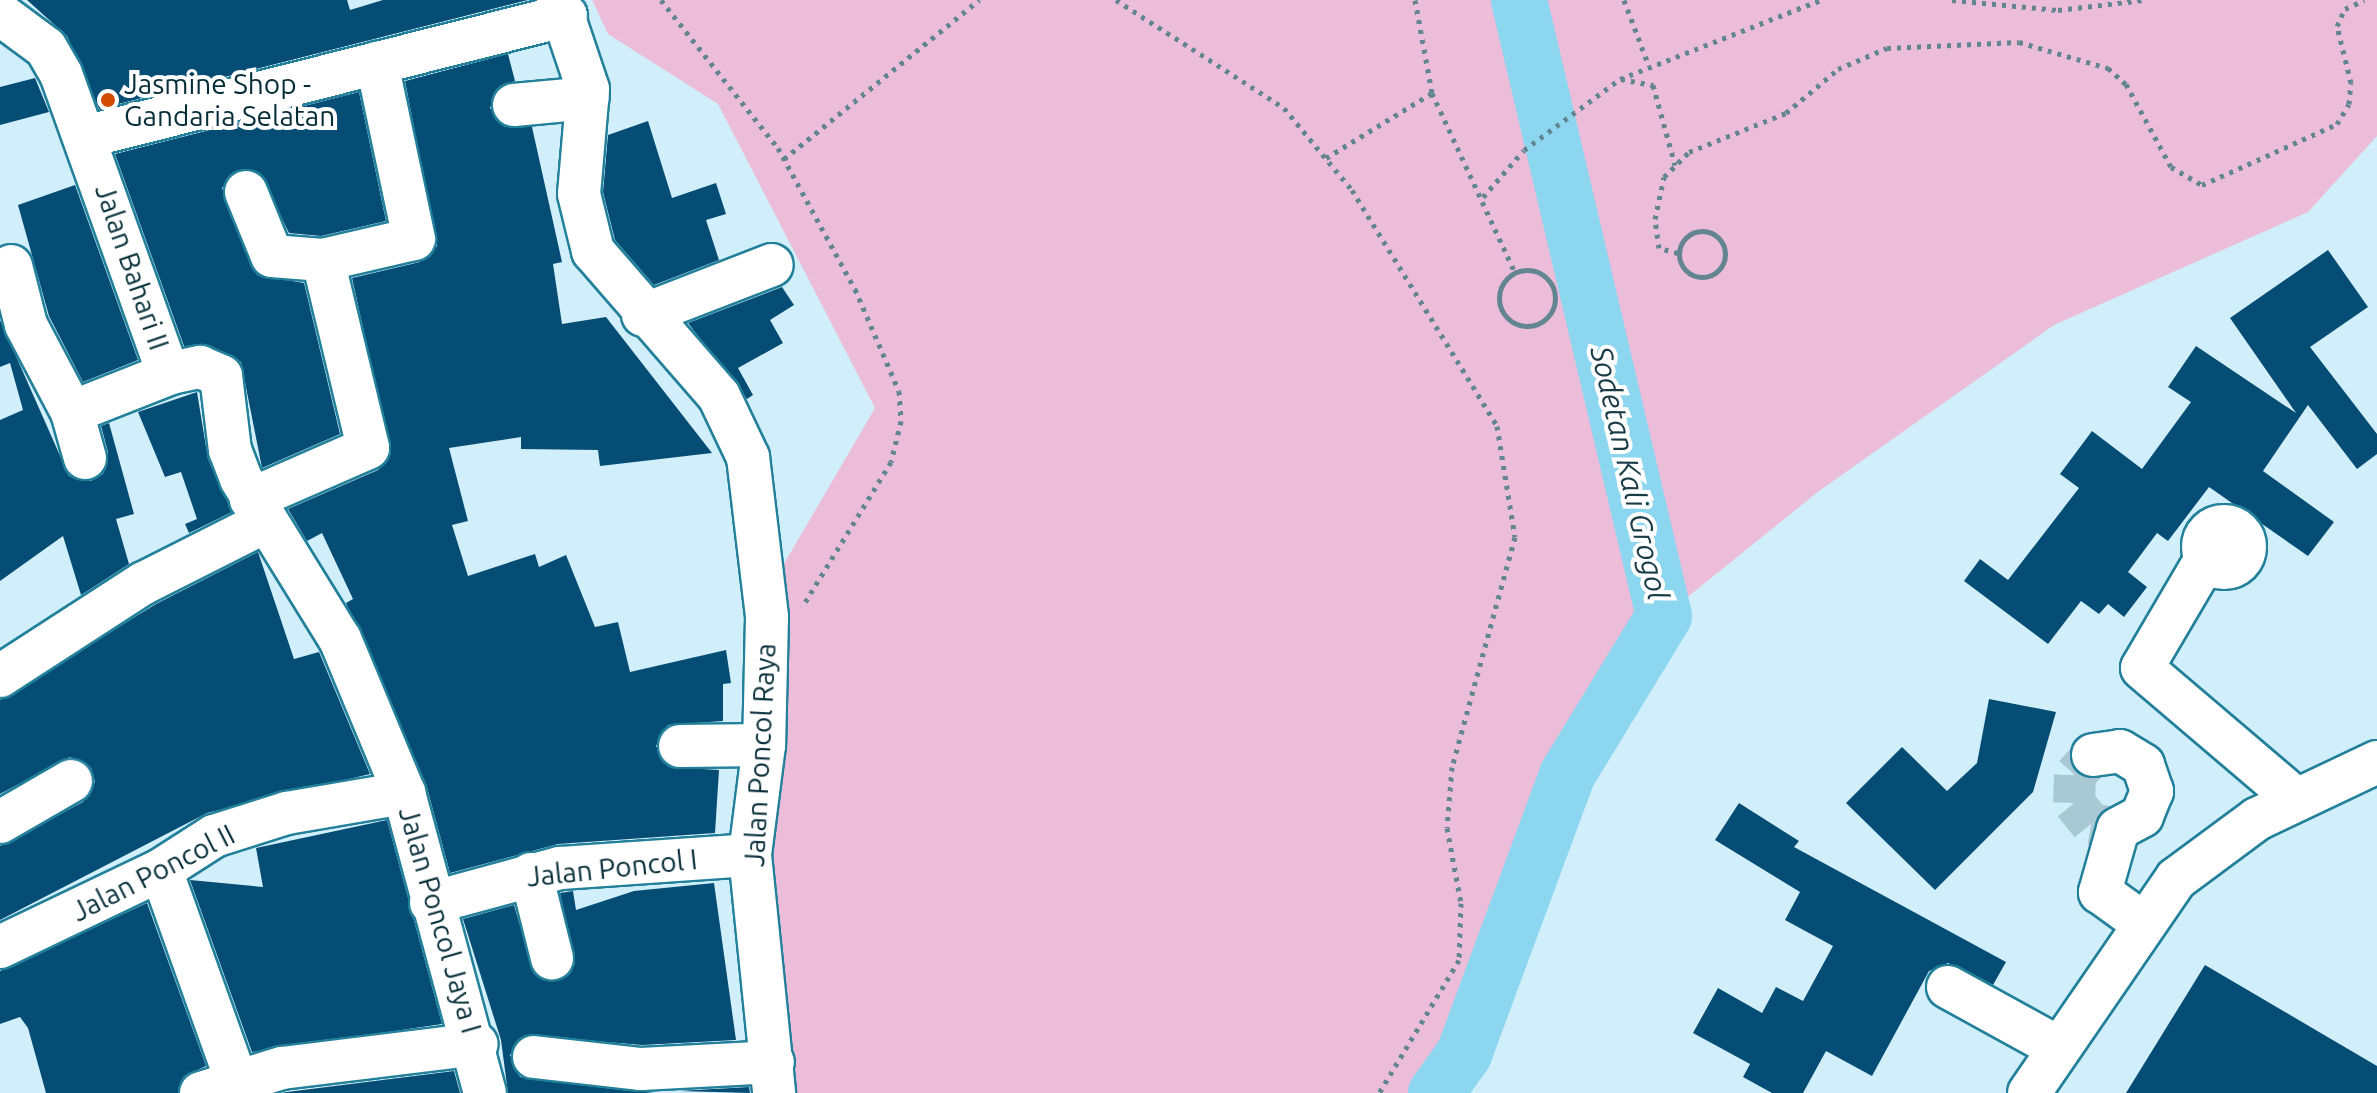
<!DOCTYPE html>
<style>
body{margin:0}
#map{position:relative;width:2377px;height:1093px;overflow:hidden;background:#d0effb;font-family:Ubuntu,sans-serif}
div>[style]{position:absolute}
.green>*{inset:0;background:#ebbdd9}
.river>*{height:56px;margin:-28px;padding:0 28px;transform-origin:28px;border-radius:28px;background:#8cd6f0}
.building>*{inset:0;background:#064d75}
.minor-tunnel>*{height:42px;margin-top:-21px;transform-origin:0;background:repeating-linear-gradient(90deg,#a8c8d4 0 42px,transparent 0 63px)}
.path>*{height:5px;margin-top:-2.5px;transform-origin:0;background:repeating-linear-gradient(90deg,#628591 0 4px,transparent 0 10px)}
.path>.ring{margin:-2.5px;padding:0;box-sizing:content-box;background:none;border:5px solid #628591;border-radius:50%}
.roads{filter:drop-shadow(2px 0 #23809a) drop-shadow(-2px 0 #23809a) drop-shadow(0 2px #23809a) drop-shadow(0 -2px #23809a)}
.minor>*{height:42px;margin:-21px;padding:0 21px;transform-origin:21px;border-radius:21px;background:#fff}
.minor>.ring{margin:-21px;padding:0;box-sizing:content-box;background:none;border:42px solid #fff;border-radius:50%}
.dots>*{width:22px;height:22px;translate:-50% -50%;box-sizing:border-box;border:4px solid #fff;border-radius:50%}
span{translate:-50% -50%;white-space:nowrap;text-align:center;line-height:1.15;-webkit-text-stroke:8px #fff;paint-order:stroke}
.poi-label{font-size:28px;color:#062d38}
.left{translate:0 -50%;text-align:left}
.street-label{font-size:28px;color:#062d38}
.water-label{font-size:30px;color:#183b46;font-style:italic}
</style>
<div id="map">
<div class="green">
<i style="clip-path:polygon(592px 0,2377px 0,2377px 136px,2308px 212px,2054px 325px,1819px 491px,1664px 616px,1567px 775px,1464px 1054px,1436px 1093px,787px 1093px,758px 882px,768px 591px,875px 408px,718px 104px,608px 34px)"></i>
</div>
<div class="river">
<i style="left:1436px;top:1093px;width:48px;rotate:-54.3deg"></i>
<i style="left:1464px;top:1054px;width:297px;rotate:-69.7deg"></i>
<i style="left:1567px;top:775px;width:186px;rotate:-58.6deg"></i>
<i style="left:1664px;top:616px;width:633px;rotate:-103.25deg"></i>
</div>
<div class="building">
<i style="clip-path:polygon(27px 0,347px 0,350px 10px,383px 0,528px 0,99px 109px,67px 36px)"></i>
<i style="clip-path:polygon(508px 54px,515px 81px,500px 86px,490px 108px,505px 127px,532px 127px,562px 262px,553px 264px,562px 324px,606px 317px,712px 453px,600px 466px,598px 450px,521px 449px,521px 437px,449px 448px,468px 521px,452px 525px,468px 576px,535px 554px,539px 567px,566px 555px,595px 627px,618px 622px,630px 672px,726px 650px,731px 683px,723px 684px,723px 721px,668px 725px,656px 746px,669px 767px,719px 770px,715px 833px,558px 844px,450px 873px,426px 784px,346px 603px,353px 599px,322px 533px,307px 541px,288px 509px,378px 470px,391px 454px,352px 278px,420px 262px,437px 246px,405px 81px)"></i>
<i style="clip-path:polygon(35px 78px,49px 112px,0 125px,0 87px)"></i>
<i style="clip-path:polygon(359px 92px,386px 221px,321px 236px,289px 233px,260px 173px,238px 170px,222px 188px,257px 275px,304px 283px,340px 434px,262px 468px,241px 362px,209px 345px,184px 346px,115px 154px)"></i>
<i style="clip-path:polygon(648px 121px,672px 198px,716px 183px,726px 214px,706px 220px,719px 260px,654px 285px,615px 240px,603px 192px,608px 135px)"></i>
<i style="clip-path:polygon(75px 185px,138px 360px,83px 382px,49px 316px,18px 205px)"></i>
<i style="clip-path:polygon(2328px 250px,2368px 307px,2310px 347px,2377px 434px,2377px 454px,2357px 469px,2308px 405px,2263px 471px,2334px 522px,2308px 556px,2209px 487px,2168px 541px,2157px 533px,2128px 572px,2147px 587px,2124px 617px,2108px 604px,2099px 614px,2081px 601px,2048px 644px,1964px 581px,1980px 559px,2008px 580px,2079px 488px,2060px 474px,2092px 431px,2142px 469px,2191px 402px,2168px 387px,2196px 346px,2296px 413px,2230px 318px)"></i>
<i style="clip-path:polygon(782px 287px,794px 305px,770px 320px,783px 343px,738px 368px,753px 395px,747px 399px,688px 323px)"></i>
<i style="clip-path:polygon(0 320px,69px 476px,91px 481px,103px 474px,108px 452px,101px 426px,109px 423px,134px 514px,116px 519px,129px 564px,81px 595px,63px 536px,0 581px,0 420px,23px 410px,10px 363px,0 367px)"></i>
<i style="clip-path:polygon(197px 392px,208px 459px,232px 512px,189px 533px,185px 524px,197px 519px,181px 472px,165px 477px,138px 412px)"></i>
<i style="clip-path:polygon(258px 552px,294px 659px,319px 652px,370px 774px,207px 813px,0 920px,0 846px,83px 802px,95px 782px,91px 768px,70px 757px,0 794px,0 700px,156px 604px)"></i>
<i style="clip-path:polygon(1989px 699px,2056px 712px,2033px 792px,1935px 890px,1846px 803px,1902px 747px,1947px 791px,1977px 763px)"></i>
<i style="clip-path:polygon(1739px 803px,1799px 841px,1794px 847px,2006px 962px,1993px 985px,1948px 963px,1929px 971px,1872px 1076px,1826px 1051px,1803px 1093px,1772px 1093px,1743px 1077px,1750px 1064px,1693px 1033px,1718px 988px,1762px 1013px,1776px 987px,1803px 1001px,1833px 946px,1785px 920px,1800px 892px,1715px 840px)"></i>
<i style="clip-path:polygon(387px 820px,442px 1024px,252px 1052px,190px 880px,263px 887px,256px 848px)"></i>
<i style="clip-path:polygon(714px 883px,736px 1040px,642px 1045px,525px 1035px,510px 1055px,520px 1077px,654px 1093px,508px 1093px,501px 1040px,463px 919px,514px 905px,534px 974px,557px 981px,575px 964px,560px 893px,573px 891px,576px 910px,634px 891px)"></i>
<i style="clip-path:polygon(147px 903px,206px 1066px,184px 1076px,178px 1093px,46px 1093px,28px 1028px,20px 1017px,0 1024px,0 971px)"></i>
<i style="clip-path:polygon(2205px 965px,2377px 1066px,2377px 1093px,2126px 1093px)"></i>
<i style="clip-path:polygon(454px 1071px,460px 1093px,282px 1093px,287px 1092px)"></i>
<i style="clip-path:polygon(749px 1087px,750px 1093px,678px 1091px)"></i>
</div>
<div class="minor-tunnel">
<i style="left:2093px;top:755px;width:27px;rotate:132deg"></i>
<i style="left:2075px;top:775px;width:28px;rotate:92deg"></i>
<i style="left:2074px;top:803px;width:27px;rotate:51deg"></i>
<i style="left:2091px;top:824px;width:27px;rotate:10deg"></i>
</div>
<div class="path">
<i style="left:661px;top:0;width:189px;rotate:51.7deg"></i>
<i style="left:778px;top:148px;width:161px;rotate:61.4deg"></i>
<i style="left:855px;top:289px;width:111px;rotate:66.7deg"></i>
<i style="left:899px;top:391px;width:30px;rotate:86deg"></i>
<i style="left:901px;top:421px;width:42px;rotate:103.7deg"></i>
<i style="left:891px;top:462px;width:170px;rotate:121.5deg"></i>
<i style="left:1116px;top:0;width:200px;rotate:32.7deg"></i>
<i style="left:1284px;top:108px;width:107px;rotate:50.3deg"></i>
<i style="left:1352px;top:190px;width:277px;rotate:58.4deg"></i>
<i style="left:1497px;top:426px;width:112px;rotate:80.8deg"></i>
<i style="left:1515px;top:537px;width:238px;rotate:105.3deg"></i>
<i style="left:1452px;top:767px;width:61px;rotate:94.7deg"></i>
<i style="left:1447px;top:828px;width:76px;rotate:79.4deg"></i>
<i style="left:1461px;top:903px;width:57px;rotate:92deg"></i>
<i style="left:1459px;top:960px;width:155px;rotate:121deg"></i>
<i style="left:1415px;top:0;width:95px;rotate:79.6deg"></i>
<i style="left:1432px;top:93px;width:198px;rotate:65.2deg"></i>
<i style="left:1624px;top:0;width:71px;rotate:69.3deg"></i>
<i style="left:1952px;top:0;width:106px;rotate:5.4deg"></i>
<i style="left:2058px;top:10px;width:88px;rotate:-6.6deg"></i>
<i style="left:1621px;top:79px;width:33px;rotate:11deg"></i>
<i style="left:1653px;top:85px;width:83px;rotate:74.6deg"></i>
<i style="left:1326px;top:158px;width:124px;rotate:-31.5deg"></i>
<i style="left:784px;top:159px;width:252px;rotate:-39.2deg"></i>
<i style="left:1483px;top:197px;width:62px;rotate:-48.9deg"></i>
<i style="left:1524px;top:150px;width:119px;rotate:-36.5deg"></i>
<i style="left:1620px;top:79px;width:216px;rotate:-21.5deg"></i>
<i class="ring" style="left:1679px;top:231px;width:41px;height:41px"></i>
<i style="left:1678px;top:253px;width:20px;rotate:-165deg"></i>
<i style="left:1659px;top:248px;width:29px;rotate:-98deg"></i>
<i style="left:1655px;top:219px;width:43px;rotate:-77.9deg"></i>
<i style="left:1664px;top:177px;width:35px;rotate:-45deg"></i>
<i style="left:1689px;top:152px;width:105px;rotate:-21.9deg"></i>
<i style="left:1786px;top:113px;width:68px;rotate:-40.2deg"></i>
<i style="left:1838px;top:69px;width:53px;rotate:-23.2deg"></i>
<i style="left:1887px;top:48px;width:132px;rotate:-2.6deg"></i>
<i style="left:2019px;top:42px;width:93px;rotate:16.3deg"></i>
<i style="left:2108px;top:68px;width:24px;rotate:42deg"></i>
<i style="left:2126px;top:84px;width:94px;rotate:61.5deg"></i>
<i style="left:2171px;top:167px;width:36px;rotate:30deg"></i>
<i style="left:2202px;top:185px;width:148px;rotate:-24.3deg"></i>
<i style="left:2337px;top:124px;width:23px;rotate:-59deg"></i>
<i style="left:2349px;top:104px;width:21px;rotate:-85deg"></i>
<i style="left:2351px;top:83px;width:59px;rotate:-103.8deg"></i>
<i style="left:2337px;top:26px;width:19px;rotate:-65deg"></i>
<i style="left:2345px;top:9px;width:21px;rotate:-25deg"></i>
<i class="ring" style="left:1499px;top:270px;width:51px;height:51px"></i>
</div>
<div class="roads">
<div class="minor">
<i style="left:558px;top:0;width:94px;rotate:71.4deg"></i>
<i style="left:588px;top:89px;width:105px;rotate:94.9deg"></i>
<i style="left:579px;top:194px;width:59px;rotate:76.2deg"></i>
<i style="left:593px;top:251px;width:192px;rotate:49deg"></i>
<i style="left:719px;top:396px;width:68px;rotate:64.6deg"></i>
<i style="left:748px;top:457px;width:161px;rotate:83.2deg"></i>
<i style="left:767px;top:617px;width:128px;rotate:91.3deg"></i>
<i style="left:764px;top:745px;width:111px;rotate:97.3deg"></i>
<i style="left:750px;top:855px;width:239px;rotate:84.2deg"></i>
<i style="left:0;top:14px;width:57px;rotate:36.5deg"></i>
<i style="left:46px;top:48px;width:30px;rotate:60deg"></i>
<i style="left:61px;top:74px;width:305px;rotate:70.3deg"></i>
<i style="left:164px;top:361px;width:14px;rotate:60deg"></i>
<i style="left:171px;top:373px;width:30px;rotate:-12deg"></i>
<i style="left:200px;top:367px;width:23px;rotate:23deg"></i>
<i style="left:221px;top:376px;width:75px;rotate:83.1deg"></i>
<i style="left:230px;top:450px;width:31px;rotate:69deg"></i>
<i style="left:241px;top:479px;width:188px;rotate:58.3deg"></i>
<i style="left:340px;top:639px;width:167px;rotate:67.4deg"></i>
<i style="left:404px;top:793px;width:311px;rotate:74.9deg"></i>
<i style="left:514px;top:105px;width:74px;rotate:-5.4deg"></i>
<i style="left:89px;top:136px;width:492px;rotate:-14.2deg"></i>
<i style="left:246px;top:192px;width:69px;rotate:67.9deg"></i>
<i style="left:272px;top:256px;width:51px;rotate:4.5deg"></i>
<i style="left:323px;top:260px;width:193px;rotate:76.5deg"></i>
<i style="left:368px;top:448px;width:128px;rotate:156.4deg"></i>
<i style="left:323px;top:260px;width:93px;rotate:-13deg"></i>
<i style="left:414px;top:239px;width:180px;rotate:-101.9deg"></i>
<i style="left:11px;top:266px;width:61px;rotate:75.7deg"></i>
<i style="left:26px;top:325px;width:98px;rotate:62.1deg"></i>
<i style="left:643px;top:315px;width:138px;rotate:-21.2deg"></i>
<i style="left:85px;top:458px;width:48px;rotate:-105.8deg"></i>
<i style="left:72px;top:412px;width:106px;rotate:-21.5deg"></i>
<i class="ring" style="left:2203px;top:526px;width:0;height:0"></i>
<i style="left:2206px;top:559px;width:126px;rotate:120.4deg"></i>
<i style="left:2142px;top:668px;width:202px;rotate:40.4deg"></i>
<i style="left:0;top:676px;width:171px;rotate:-32.9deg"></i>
<i style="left:144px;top:583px;width:136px;rotate:-26.8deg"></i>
<i style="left:680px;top:746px;width:84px;rotate:-0.7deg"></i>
<i style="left:2093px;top:755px;width:27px;rotate:-8deg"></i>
<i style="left:2120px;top:751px;width:27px;rotate:31deg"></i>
<i style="left:2143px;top:765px;width:28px;rotate:71deg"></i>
<i style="left:2152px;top:791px;width:27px;rotate:112deg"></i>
<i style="left:2142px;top:816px;width:27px;rotate:152deg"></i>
<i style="left:2118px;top:829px;width:66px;rotate:105.9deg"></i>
<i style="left:2100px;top:892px;width:49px;rotate:35.9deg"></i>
<i style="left:0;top:822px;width:82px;rotate:-30deg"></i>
<i style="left:161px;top:870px;width:225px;rotate:70.3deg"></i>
<i style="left:531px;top:874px;width:87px;rotate:76deg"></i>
<i style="left:431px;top:903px;width:134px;rotate:-15.2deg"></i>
<i style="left:560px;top:868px;width:190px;rotate:-3.9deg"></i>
<i style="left:0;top:947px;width:178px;rotate:-25.6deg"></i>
<i style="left:161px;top:870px;width:63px;rotate:-32.7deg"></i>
<i style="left:214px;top:836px;width:77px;rotate:-17.5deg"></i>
<i style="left:287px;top:813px;width:119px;rotate:-9.7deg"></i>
<i style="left:1948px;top:987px;width:124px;rotate:28.8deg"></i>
<i style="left:534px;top:1057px;width:108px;rotate:6.4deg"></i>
<i style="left:641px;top:1069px;width:132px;rotate:-3deg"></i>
<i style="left:201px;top:1093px;width:85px;rotate:-17.2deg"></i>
<i style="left:282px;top:1068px;width:196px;rotate:-7deg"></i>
<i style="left:2029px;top:1093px;width:260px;rotate:-55.5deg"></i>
<i style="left:2176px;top:879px;width:101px;rotate:-36.5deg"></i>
<i style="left:2257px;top:819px;width:133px;rotate:-25.4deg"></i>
</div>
</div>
<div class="dots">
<i style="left:108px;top:100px;background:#d14c00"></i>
</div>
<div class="poi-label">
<span class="left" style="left:124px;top:100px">Jasmine Shop -<br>Gandaria Selatan</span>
</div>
<div class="street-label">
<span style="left:132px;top:267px;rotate:71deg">Jalan Bahari II</span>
<span style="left:760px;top:755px;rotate:-87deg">Jalan Poncol Raya</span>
<span style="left:612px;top:868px;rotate:-6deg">Jalan Poncol I</span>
<span style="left:153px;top:873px;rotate:-27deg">Jalan Poncol II</span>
<span style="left:440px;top:920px;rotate:74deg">Jalan Poncol Jaya I</span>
</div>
<div class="water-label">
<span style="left:1630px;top:473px;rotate:77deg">Sodetan Kali Grogol</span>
</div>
</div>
